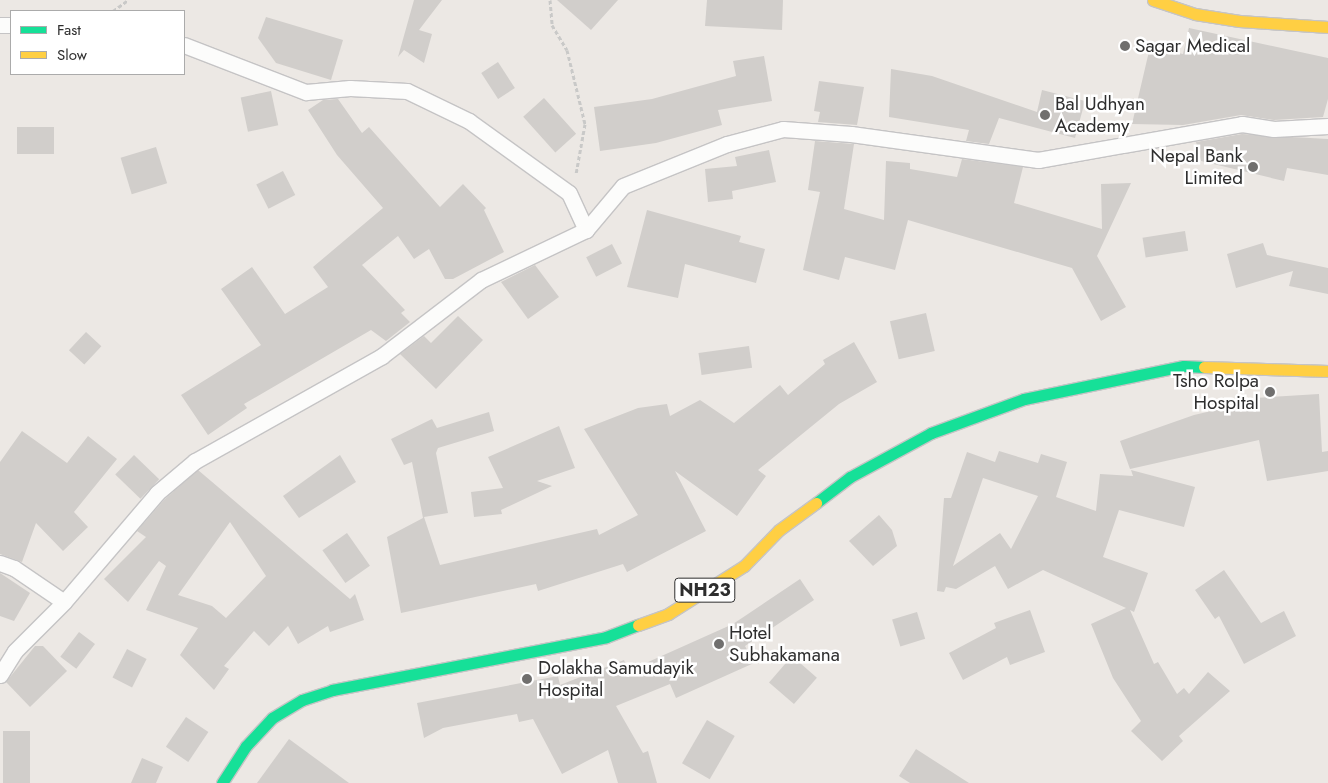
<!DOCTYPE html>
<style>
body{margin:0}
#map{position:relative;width:1328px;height:783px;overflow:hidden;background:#ece8e4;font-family:Jost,sans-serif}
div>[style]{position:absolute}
.building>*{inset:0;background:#d1cecb;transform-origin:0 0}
.path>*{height:3px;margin-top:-1.5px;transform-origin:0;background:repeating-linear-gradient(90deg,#c9c9c8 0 4px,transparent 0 6.5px)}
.roads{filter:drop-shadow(1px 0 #c5c4c5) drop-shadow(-1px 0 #c5c4c5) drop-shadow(0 1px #c5c4c5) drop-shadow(0 -1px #c5c4c5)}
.lane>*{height:15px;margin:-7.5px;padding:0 7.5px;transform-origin:7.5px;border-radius:7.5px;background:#fcfcfb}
.fast>*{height:11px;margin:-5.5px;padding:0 5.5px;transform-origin:5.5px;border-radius:5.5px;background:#16e098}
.slow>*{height:11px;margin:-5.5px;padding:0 5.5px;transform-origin:5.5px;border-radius:5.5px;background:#ffcf43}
.dots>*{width:14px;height:14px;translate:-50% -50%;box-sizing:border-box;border:2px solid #fff;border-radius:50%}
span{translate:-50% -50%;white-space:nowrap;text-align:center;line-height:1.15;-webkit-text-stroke:5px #fff;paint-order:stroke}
.shield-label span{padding:1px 4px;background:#fff;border:1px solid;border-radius:4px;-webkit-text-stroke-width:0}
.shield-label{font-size:18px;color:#2e2e2e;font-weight:700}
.poi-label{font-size:19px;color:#2e2e2e}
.left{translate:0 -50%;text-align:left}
.right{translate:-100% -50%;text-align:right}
.legend{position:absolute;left:10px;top:10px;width:175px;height:65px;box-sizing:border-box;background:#fff;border:1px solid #ababab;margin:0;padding:6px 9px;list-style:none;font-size:15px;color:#2e2e2e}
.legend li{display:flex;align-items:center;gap:10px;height:25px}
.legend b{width:25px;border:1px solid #ababab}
</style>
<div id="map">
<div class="building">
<i style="clip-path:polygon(414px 0,442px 0,419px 30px,432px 34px,424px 63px,404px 50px,398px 57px)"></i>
<i style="clip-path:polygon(557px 0,618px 0,591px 30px)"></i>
<i style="clip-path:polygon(707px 0,783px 0,782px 30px,705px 26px)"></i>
<i style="clip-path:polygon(266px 17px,343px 40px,331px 80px,276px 63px,258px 38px)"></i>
<i style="clip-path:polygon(1189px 28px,1328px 58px,1328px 99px,1323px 117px,1274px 120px,1241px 115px,1183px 125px,1132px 124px,1150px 47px,1183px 54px)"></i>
<i style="clip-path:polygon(764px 56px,772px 101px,718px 110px,722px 125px,656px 143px,600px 151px,594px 107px,652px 99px,736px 76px,733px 61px)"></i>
<i style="left:498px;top:62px;width:31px;height:20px;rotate:57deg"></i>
<i style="clip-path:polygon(891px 69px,932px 76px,1037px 112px,1042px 90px,1085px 101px,1075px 138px,999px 118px,989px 144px,966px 141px,969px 130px,889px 117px)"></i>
<i style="clip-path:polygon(819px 81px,864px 87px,857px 125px,818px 122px,820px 112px,814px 111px)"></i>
<i style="left:271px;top:91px;width:35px;height:31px;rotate:78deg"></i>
<i style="left:544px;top:98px;width:48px;height:28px;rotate:48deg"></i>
<i style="clip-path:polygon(338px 99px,362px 133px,369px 127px,440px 207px,463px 184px,486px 208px,484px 210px,504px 252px,453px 279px,445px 279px,429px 249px,414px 259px,398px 236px,362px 265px,405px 310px,401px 313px,410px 322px,386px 341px,371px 330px,244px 404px,247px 408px,208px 435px,181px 395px,261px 345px,221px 289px,252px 267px,285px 314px,328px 287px,313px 267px,383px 208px,337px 155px,308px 110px,323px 100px)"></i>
<i style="left:54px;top:127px;width:27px;height:37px;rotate:90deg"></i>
<i style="clip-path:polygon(1242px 134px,1328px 139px,1328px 175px,1287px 168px,1284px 181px,1201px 161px,1196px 142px)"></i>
<i style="clip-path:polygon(815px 141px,854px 144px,844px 209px,884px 220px,886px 161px,910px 163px,910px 169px,957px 177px,962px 159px,1023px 167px,1014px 203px,1102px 229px,1101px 184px,1131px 183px,1097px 256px,1126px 307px,1101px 321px,1072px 268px,908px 220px,895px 270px,845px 257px,839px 280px,803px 270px,820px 192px,808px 190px)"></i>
<i style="left:156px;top:147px;width:38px;height:37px;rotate:73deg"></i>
<i style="clip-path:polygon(769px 150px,776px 182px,732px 191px,733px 199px,708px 202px,705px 169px,737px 166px,735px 157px)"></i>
<i style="left:283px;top:171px;width:27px;height:30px;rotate:63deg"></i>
<i style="clip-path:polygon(647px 210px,741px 236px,739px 242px,765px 249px,756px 283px,685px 264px,678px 298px,627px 287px)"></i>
<i style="left:1185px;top:231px;width:20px;height:43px;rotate:81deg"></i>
<i style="clip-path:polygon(1263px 243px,1267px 255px,1328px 268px,1328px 294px,1289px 286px,1293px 271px,1236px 288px,1227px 254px)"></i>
<i style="left:612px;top:244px;width:22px;height:29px;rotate:63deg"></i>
<i style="clip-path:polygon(535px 265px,559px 297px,528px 319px,501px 282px)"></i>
<i style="left:926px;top:313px;width:39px;height:37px;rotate:77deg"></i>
<i style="clip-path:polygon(458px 316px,483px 340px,436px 389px,400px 354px,424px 336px,431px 343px)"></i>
<i style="left:86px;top:332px;width:21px;height:25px;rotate:43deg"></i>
<i style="clip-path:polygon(854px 342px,877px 382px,839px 404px,758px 470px,766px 476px,737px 516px,675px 471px,706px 531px,627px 572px,623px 564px,538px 591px,536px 584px,401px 613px,387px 537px,423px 518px,412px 462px,404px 465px,391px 439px,432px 419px,437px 428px,489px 412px,494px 431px,438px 448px,436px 453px,448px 513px,424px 517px,440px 565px,597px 529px,599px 535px,638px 515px,584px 429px,638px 408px,667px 404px,670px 416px,700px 400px,734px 423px,780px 385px,788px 395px,825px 364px,823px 360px)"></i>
<i style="left:749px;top:346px;width:22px;height:51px;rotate:82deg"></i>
<i style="clip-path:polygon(1319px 394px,1322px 452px,1328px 451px,1328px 471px,1267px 481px,1259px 440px,1130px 469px,1120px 441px,1194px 415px,1255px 401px,1254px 398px)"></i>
<i style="clip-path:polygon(559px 426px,575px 468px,537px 481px,552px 486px,501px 510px,502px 514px,474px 517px,471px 492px,503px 488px,488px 457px)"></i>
<i style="clip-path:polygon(22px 431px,67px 463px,88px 436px,117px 459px,74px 512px,88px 527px,63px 551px,36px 523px,22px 562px,0 554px,0 462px)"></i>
<i style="clip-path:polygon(evenodd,999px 451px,1038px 463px,1041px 454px,1067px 462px,1056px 497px,1096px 511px,1100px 474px,1133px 476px,1131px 470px,1195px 487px,1184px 527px,1119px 510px,1103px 557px,1148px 573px,1134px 612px,1130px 610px,1154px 664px,1158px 662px,1177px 694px,1184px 688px,1189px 694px,1208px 672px,1230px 691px,1179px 736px,1183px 741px,1162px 761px,1131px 731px,1141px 721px,1113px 678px,1091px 624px,1126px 608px,1043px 570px,1008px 589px,995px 566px,956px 589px,946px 587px,944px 592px,937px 591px,944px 498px,951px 498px,967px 452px,995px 462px,999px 451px,983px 478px,1038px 496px,1011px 549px,1000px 533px,953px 566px,983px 478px)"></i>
<i style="left:134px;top:455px;width:35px;height:27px;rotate:44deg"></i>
<i style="clip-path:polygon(340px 455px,356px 482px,299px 518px,283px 496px)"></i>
<i style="clip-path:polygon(evenodd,198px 470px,350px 599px,355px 594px,364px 620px,330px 632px,328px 626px,298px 644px,288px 626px,269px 646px,254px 631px,224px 666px,229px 669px,214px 690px,180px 655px,198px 628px,146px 610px,166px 566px,159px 561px,128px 602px,104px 579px,146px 537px,137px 531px,164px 500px,198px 470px,230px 522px,266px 576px,226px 618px,212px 606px,178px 595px,230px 522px)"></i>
<i style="clip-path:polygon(879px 515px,892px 530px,897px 546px,873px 566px,849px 541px)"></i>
<i style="left:347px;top:533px;width:40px;height:30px;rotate:55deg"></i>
<i style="clip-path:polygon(1224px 570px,1261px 623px,1284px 611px,1296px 636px,1244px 664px,1219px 616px,1215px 619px,1195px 590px)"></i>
<i style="clip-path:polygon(0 573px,30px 593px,14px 621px,0 616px)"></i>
<i style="clip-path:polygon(800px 579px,814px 600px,745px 646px,754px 663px,676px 698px,670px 684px,616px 706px,643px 753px,648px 751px,657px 783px,618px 783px,608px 750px,562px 774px,533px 719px,519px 722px,517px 714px,443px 728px,424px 738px,417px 703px,558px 676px,560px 685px,624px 660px,628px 671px,733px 624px)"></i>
<i style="clip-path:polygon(1030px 610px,1045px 652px,1010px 665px,1007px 657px,963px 680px,949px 653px,996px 628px,994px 623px)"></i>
<i style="left:917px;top:612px;width:28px;height:26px;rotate:73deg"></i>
<i style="left:79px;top:632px;width:20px;height:31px;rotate:37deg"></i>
<i style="clip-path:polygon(35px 646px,43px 646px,67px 671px,30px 707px,6px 682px)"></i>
<i style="left:127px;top:649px;width:22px;height:32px;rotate:27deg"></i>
<i style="left:792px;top:656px;width:33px;height:35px;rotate:41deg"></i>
<i style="left:186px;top:717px;width:27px;height:36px;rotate:34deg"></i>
<i style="left:707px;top:720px;width:32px;height:50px;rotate:30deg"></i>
<i style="left:3px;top:731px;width:27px;height:52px"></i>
<i style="clip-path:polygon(289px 739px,349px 783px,257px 783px)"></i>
<i style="clip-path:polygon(916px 749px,969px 783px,910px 783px,899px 776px)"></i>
<i style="clip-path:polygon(142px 758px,163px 767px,156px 783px,131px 783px)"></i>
</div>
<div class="path">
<i style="left:550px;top:0;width:25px;rotate:85deg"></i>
<i style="left:552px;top:25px;width:29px;rotate:59deg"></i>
<i style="left:567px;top:50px;width:76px;rotate:76.3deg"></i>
<i style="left:585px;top:124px;width:51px;rotate:100.2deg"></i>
<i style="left:113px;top:11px;width:19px;rotate:-36deg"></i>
</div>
<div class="roads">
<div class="lane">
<i style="left:0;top:25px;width:11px"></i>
<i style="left:184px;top:45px;width:131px;rotate:21.1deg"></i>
<i style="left:306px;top:92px;width:44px;rotate:-5.2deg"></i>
<i style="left:350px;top:88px;width:57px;rotate:3deg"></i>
<i style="left:407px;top:91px;width:69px;rotate:25.8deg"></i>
<i style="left:469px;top:121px;width:123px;rotate:35.8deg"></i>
<i style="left:569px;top:193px;width:41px;rotate:65.3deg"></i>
<i style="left:0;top:563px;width:15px;rotate:20deg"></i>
<i style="left:14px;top:568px;width:60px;rotate:34.2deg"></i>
<i style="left:0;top:675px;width:28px;rotate:-58deg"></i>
<i style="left:15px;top:651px;width:69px;rotate:-45deg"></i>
<i style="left:64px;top:602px;width:143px;rotate:-49.5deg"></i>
<i style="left:157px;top:493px;width:50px;rotate:-40.1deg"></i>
<i style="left:195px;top:461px;width:214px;rotate:-29.3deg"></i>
<i style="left:382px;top:356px;width:125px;rotate:-37.5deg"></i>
<i style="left:481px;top:280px;width:116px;rotate:-25.5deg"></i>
<i style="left:586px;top:230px;width:57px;rotate:-49.9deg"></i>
<i style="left:623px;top:186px;width:112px;rotate:-22deg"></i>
<i style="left:727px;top:144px;width:58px;rotate:-15deg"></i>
<i style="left:783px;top:129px;width:68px;rotate:4.2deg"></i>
<i style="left:851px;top:134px;width:189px;rotate:7.9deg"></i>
<i style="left:1038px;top:160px;width:207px;rotate:-10deg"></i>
<i style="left:1242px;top:124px;width:32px;rotate:9deg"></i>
<i style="left:1274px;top:129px;width:54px;rotate:-3.2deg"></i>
</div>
<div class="fast">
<i style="left:816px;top:503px;width:43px;rotate:-37.4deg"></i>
<i style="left:850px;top:477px;width:92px;rotate:-28.5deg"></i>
<i style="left:931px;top:433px;width:99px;rotate:-20.1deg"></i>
<i style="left:1024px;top:399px;width:163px;rotate:-11.7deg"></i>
<i style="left:1184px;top:366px;width:20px;rotate:3deg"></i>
<i style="left:222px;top:783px;width:44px;rotate:-57deg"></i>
<i style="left:246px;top:746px;width:38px;rotate:-47deg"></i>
<i style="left:272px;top:718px;width:35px;rotate:-31deg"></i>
<i style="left:302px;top:700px;width:32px;rotate:-18deg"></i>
<i style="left:332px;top:690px;width:279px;rotate:-10.9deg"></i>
<i style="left:606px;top:637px;width:34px;rotate:-21deg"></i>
</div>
<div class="slow">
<i style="left:1153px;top:0;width:44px;rotate:18.4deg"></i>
<i style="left:1195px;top:14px;width:45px;rotate:9deg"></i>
<i style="left:1239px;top:21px;width:89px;rotate:3.9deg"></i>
<i style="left:1204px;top:367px;width:124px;rotate:1.8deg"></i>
<i style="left:638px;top:625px;width:32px;rotate:-20deg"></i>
<i style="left:668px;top:614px;width:90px;rotate:-32.3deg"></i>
<i style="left:744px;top:566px;width:50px;rotate:-45.8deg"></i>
<i style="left:779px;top:530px;width:46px;rotate:-36.1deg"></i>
</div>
</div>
<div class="dots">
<i style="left:1125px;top:46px;background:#706f6e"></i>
<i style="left:1045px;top:115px;background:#706f6e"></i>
<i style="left:1253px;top:167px;background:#706f6e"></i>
<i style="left:1270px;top:392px;background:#706f6e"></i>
<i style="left:719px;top:644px;background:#706f6e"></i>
<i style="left:527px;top:679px;background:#706f6e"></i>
</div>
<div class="shield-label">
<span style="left:705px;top:590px">NH23</span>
</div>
<div class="poi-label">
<span class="left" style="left:1135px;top:46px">Sagar Medical</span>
<span class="left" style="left:1055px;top:115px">Bal Udhyan<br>Academy</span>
<span class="right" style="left:1243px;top:167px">Nepal Bank<br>Limited</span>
<span class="right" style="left:1259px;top:392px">Tsho Rolpa<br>Hospital</span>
<span class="left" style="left:729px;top:644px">Hotel<br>Subhakamana</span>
<span class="left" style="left:538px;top:679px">Dolakha Samudayik<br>Hospital</span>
</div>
<ul class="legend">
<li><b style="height:6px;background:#16e098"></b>Fast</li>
<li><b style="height:6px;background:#ffcf43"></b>Slow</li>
</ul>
</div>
